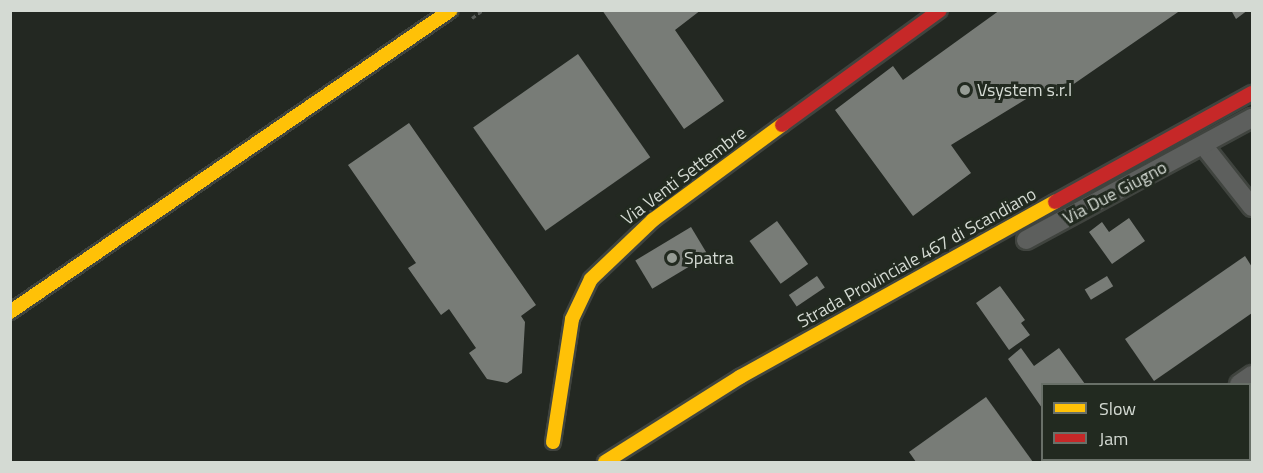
<!DOCTYPE html>
<style>
body{margin:0}
#map{position:relative;width:1263px;height:473px;overflow:hidden;background:#232822;font-family:"Titillium Web",sans-serif}
div>[style]{position:absolute}
.building>*{inset:0;background:#787c77;transform-origin:0 0}
.path>*{height:3px;margin-top:-1.5px;transform-origin:0;background:repeating-linear-gradient(90deg,#5a5e5a 0 4.5px,transparent 0 7.5px)}
.roads{filter:drop-shadow(2px 0 #40443f) drop-shadow(-2px 0 #40443f) drop-shadow(0 2px #40443f) drop-shadow(0 -2px #40443f)}
.street>*{height:18px;margin:-9px;padding:0 9px;transform-origin:9px;border-radius:9px;background:#5d5f5d}
.slow>*{height:14px;margin:-7px;padding:0 7px;transform-origin:7px;border-radius:7px;background:#ffc107}
.jam>*{height:14px;margin:-7px;padding:0 7px;transform-origin:7px;border-radius:7px;background:#c62828}
.dots>*{width:16px;height:16px;translate:-50% -50%;box-sizing:border-box;border:3px solid #222a20;border-radius:50%}
span{translate:-50% -50%;white-space:nowrap;text-align:center;line-height:1.15;-webkit-text-stroke:6px #222a20;paint-order:stroke}
.poi-label{font-size:18px;color:#d4dad3}
.left{translate:0 -50%;text-align:left}
.street-label{font-size:18px;color:#d4dad3}
.frame{position:absolute;inset:0;border:12px solid #d4dad3;pointer-events:none}
.legend{position:absolute;left:1041px;top:383px;width:210px;height:78px;box-sizing:border-box;background:#222a20;border:2px solid #697068;margin:0;padding:8px 10px;list-style:none;font-size:18px;color:#d4dad3}
.legend li{display:flex;align-items:center;gap:12px;height:30px}
.legend b{width:30px;border:2px solid #697068}
</style>
<div id="map">
<div class="building">
<i style="clip-path:polygon(602px 10px,701px 10px,675px 30px,724px 101px,684px 129px)"></i>
<i style="clip-path:polygon(1000px 10px,1181px 10px,1052px 99px,1044px 88px,951px 145px,971px 173px,913px 216px,835px 110px,893px 66px,903px 80px)"></i>
<i style="clip-path:polygon(1231px 10px,1248px 10px,1236px 19px)"></i>
<i style="left:578px;top:54px;width:126px;height:128px;rotate:55deg"></i>
<i style="clip-path:polygon(409px 123px,536px 305px,521px 316px,525px 322px,522px 373px,507px 383px,487px 379px,469px 353px,476px 348px,449px 309px,441px 315px,408px 268px,416px 263px,348px 165px)"></i>
<i style="clip-path:polygon(1129px 218px,1145px 241px,1112px 264px,1089px 232px,1102px 222px,1109px 232px)"></i>
<i style="left:777px;top:221px;width:53px;height:34px;rotate:54deg"></i>
<i style="left:691px;top:227px;width:33px;height:65px;rotate:59deg"></i>
<i style="clip-path:polygon(1245px 256px,1252px 267px,1252px 313px,1154px 381px,1125px 339px)"></i>
<i style="left:817px;top:276px;width:14px;height:34px;rotate:56deg"></i>
<i style="left:1107px;top:276px;width:12px;height:26px;rotate:59deg"></i>
<i style="clip-path:polygon(1000px 286px,1025px 320px,1021px 323px,1030px 335px,1009px 350px,976px 303px)"></i>
<i style="clip-path:polygon(1021px 348px,1034px 366px,1059px 348px,1085px 384px,1042px 384px,1042px 408px,1008px 359px)"></i>
<i style="clip-path:polygon(986px 397px,1033px 462px,916px 462px,909px 452px)"></i>
<i style="clip-path:polygon(1252px 413px,1252px 462px,1186px 462px,1250px 460px)"></i>
</div>
<div class="path">
<i style="left:472px;top:18px;width:14px;rotate:-36deg"></i>
</div>
<div class="roads">
<div class="street">
<i style="left:1203px;top:145px;width:79px;rotate:51.7deg"></i>
<i style="left:1026px;top:240px;width:257px;rotate:-28.4deg"></i>
<i style="left:1239px;top:384px;width:16px;rotate:-35deg"></i>
<i style="left:1129px;top:462px;width:4px;rotate:-27deg"></i>
</div>
<div class="slow">
<i style="left:10px;top:312px;width:534px;rotate:-34.4deg"></i>
<i style="left:553px;top:442px;width:124px;rotate:-81.2deg"></i>
<i style="left:572px;top:319px;width:44px;rotate:-64.6deg"></i>
<i style="left:591px;top:279px;width:86px;rotate:-43.6deg"></i>
<i style="left:653px;top:220px;width:160px;rotate:-36.4deg"></i>
<i style="left:605px;top:462px;width:160px;rotate:-32.2deg"></i>
<i style="left:740px;top:377px;width:360px;rotate:-29.1deg"></i>
</div>
<div class="jam">
<i style="left:782px;top:125px;width:195px;rotate:-36deg"></i>
<i style="left:1055px;top:202px;width:225px;rotate:-29deg"></i>
</div>
</div>
<div class="dots">
<i style="left:965px;top:90px;background:#969c95"></i>
<i style="left:672px;top:258px;background:#969c95"></i>
</div>
<div class="poi-label">
<span class="left" style="left:977px;top:90px">Vsystem s.r.l</span>
<span class="left" style="left:684px;top:258px">Spatra</span>
</div>
<div class="street-label">
<span style="left:684px;top:176px;rotate:-37deg">Via Venti Settembre</span>
<span style="left:1115px;top:193px;rotate:-28deg">Via Due Giugno</span>
<span style="left:917px;top:258px;rotate:-29deg">Strada Provinciale 467 di Scandiano</span>
</div>
<div class="frame"></div>
<ul class="legend">
<li><b style="height:8px;background:#ffc107"></b>Slow</li>
<li><b style="height:8px;background:#c62828"></b>Jam</li>
</ul>
</div>
